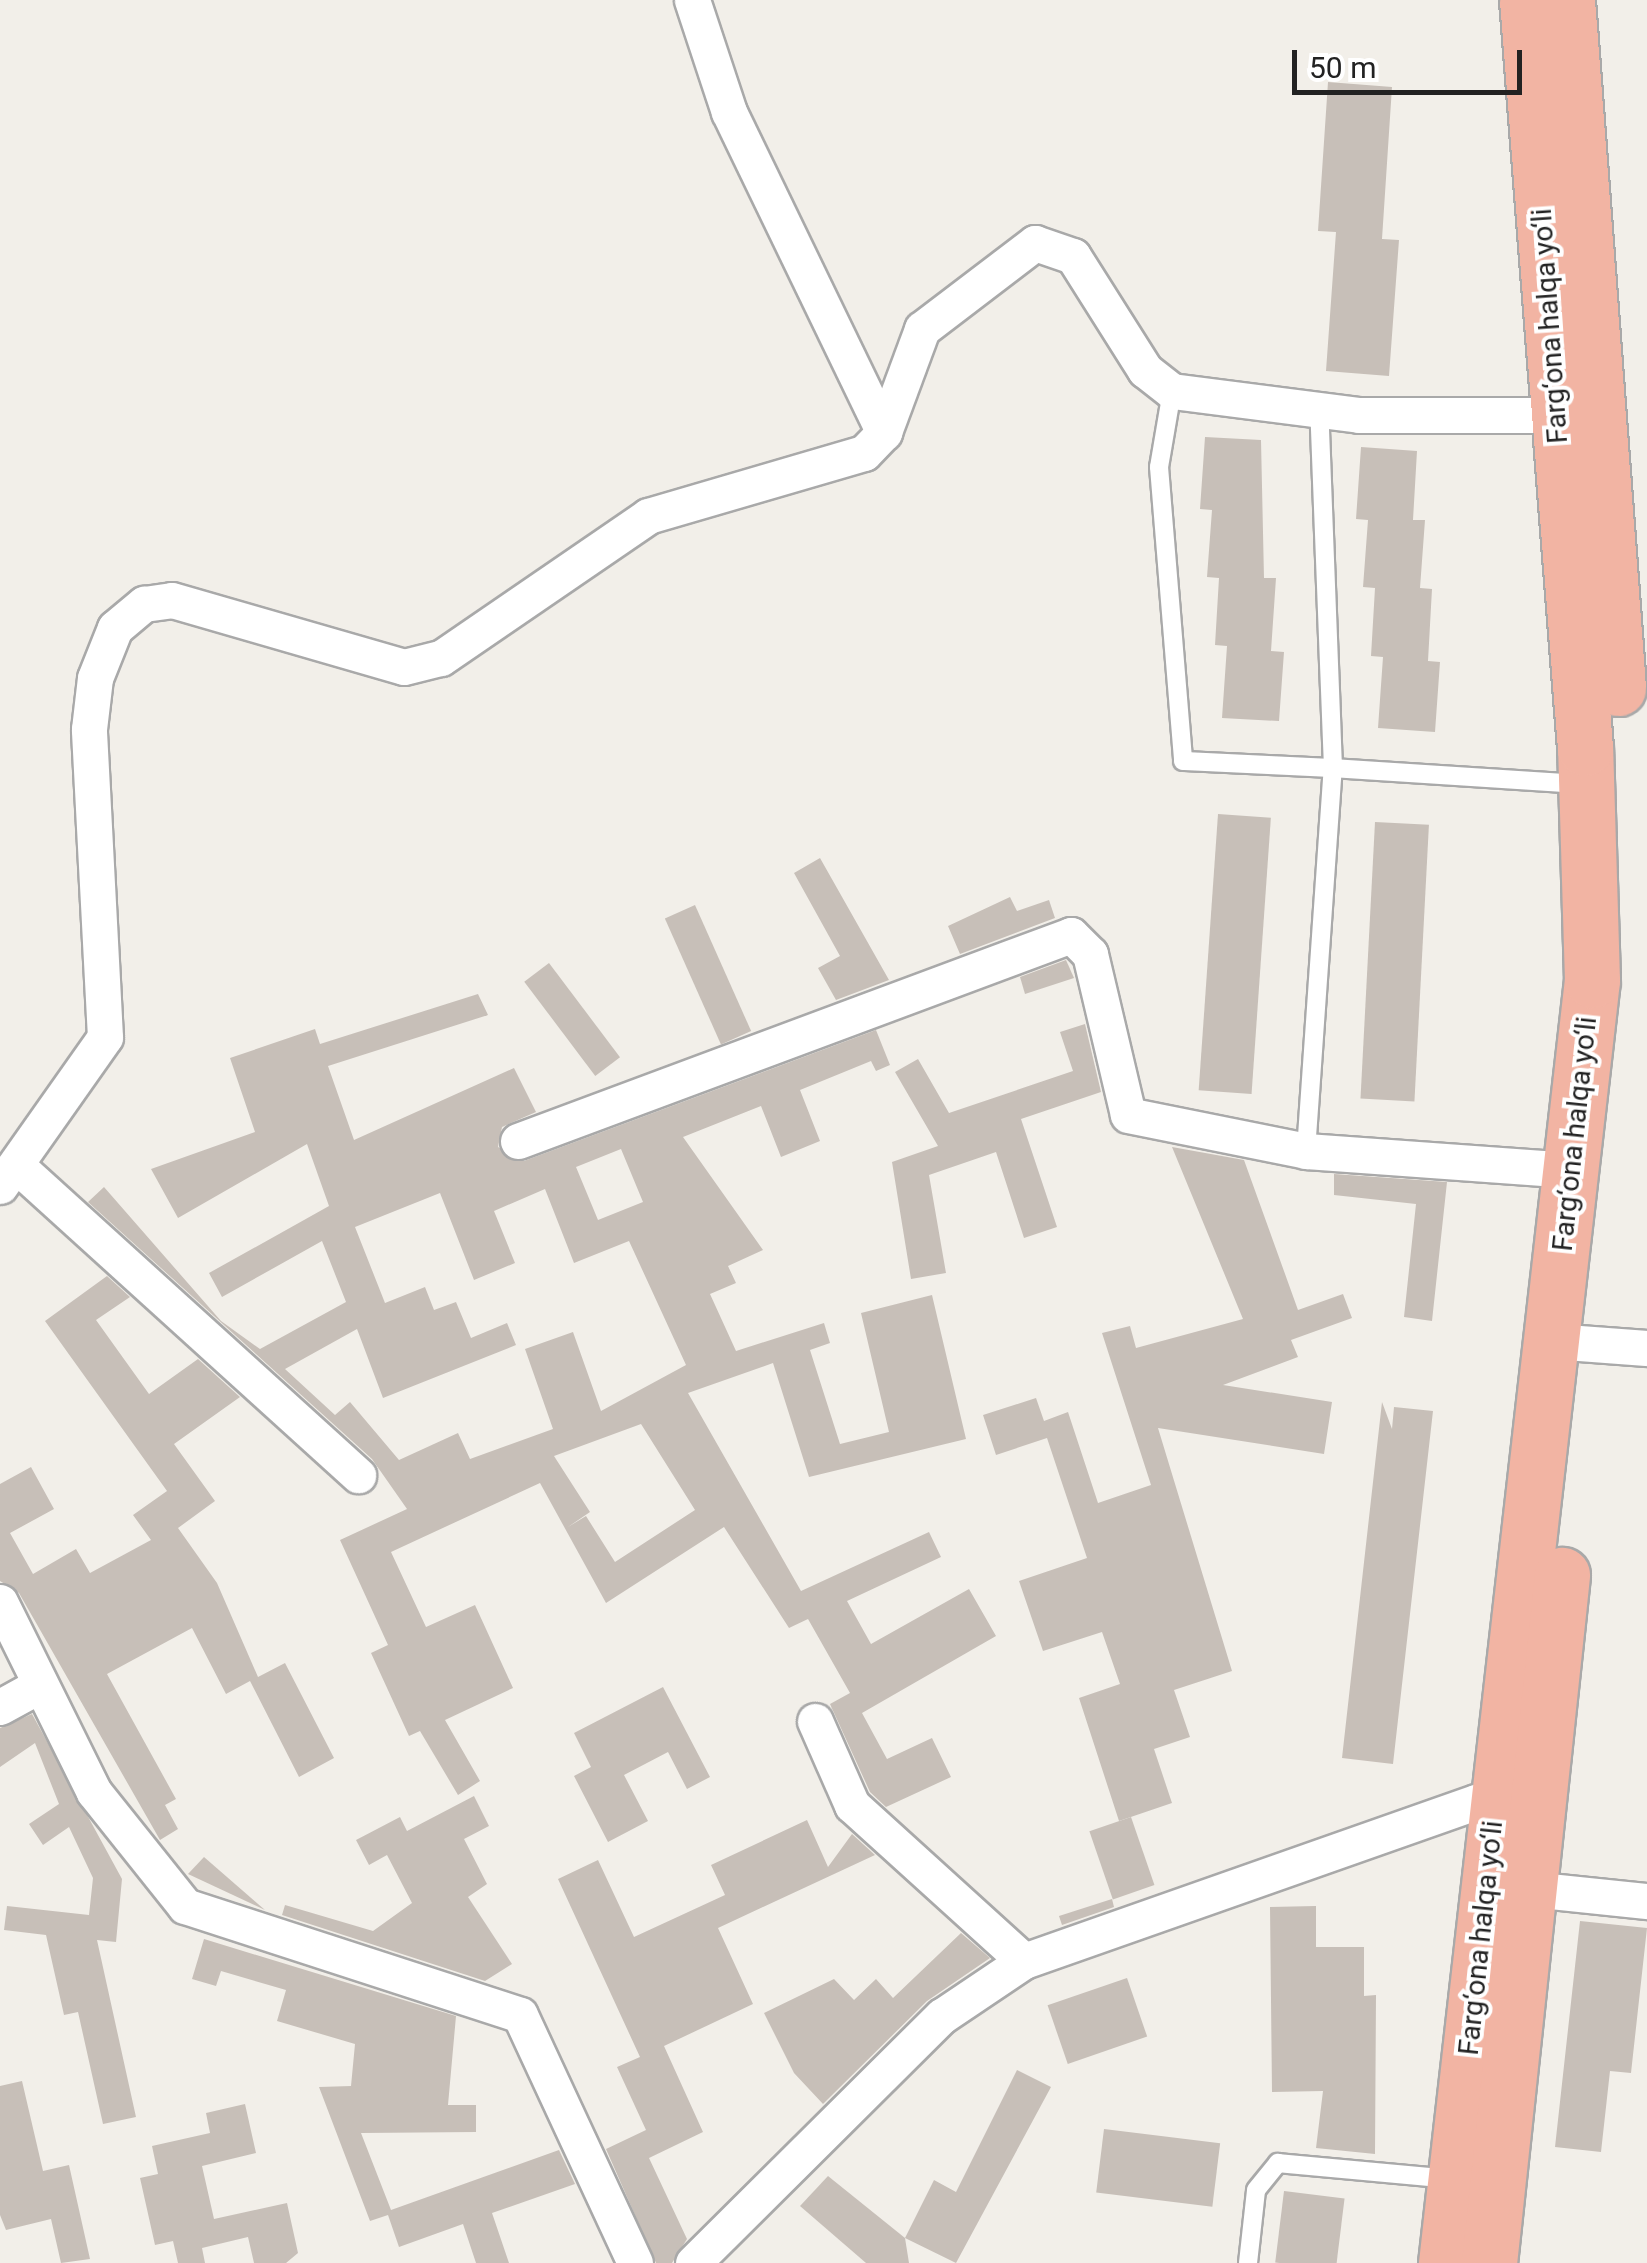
<!DOCTYPE html>
<meta charset="utf-8">
<style>
body{margin:0}
#map{position:relative;width:1647px;height:2263px;overflow:hidden;background:#f2efe9;font-family:Roboto,sans-serif}
div>[style]{position:absolute}
.building>*{inset:0;background:#c7bfb8;transform-origin:0 0}
.roads{filter:drop-shadow(2px 0 #a9a9a9) drop-shadow(-2px 0 #a9a9a9) drop-shadow(0 2px #a9a9a9) drop-shadow(0 -2px #a9a9a9)}
.service>*{height:18px;margin:-9px;padding:0 9px;transform-origin:9px;border-radius:9px;background:#fff}
.minor>*{height:35px;margin:-17.5px;padding:0 17.5px;transform-origin:17.5px;border-radius:17.5px;background:#fff}
.trunk>*{height:55px;margin:-27.5px;padding:0 27.5px;transform-origin:27.5px;border-radius:27.5px;background:#f2b4a3}
span{translate:-50% -50%;white-space:nowrap;text-align:center;line-height:1.15;-webkit-text-stroke:8px #fff;paint-order:stroke}
.street-label{font-size:28px;color:#222}
.scale{position:absolute;left:1292px;top:50px;width:230px;height:45px;box-sizing:border-box;border:5px solid #222;border-top:0;padding-left:12px;font-size:30px;line-height:35px;white-space:nowrap;color:#222;-webkit-text-stroke:8px #fff;paint-order:stroke}
</style>
<div id="map">
<div class="building">
<i style="clip-path:polygon(1328px 82px,1392px 87px,1382px 239px,1399px 240px,1389px 376px,1326px 371px,1336px 232px,1318px 231px)"></i>
<i style="clip-path:polygon(1205px 437px,1261px 440px,1264px 578px,1276px 578px,1271px 651px,1284px 652px,1279px 721px,1222px 718px,1227px 646px,1215px 645px,1219px 578px,1207px 577px,1212px 510px,1200px 509px)"></i>
<i style="clip-path:polygon(1361px 447px,1417px 451px,1413px 520px,1425px 520px,1420px 588px,1432px 589px,1428px 661px,1440px 662px,1435px 732px,1378px 728px,1383px 657px,1371px 656px,1375px 588px,1363px 587px,1368px 520px,1356px 519px)"></i>
<i style="left:1218px;top:814px;width:53px;height:277px;rotate:4deg"></i>
<i style="left:1375px;top:822px;width:54px;height:277px;rotate:3deg"></i>
<i style="clip-path:polygon(820px 858px,889px 980px,836px 1000px,818px 968px,840px 956px,794px 873px)"></i>
<i style="clip-path:polygon(1010px 897px,1017px 911px,1049px 900px,1055px 918px,960px 954px,948px 926px)"></i>
<i style="left:695px;top:905px;width:138px;height:33px;rotate:66deg"></i>
<i style="clip-path:polygon(1066px 960px,1074px 978px,1025px 994px,1020px 977px)"></i>
<i style="left:549px;top:963px;width:118px;height:31px;rotate:53deg"></i>
<i style="clip-path:polygon(evenodd,478px 994px,488px 1015px,328px 1066px,354px 1140px,514px 1068px,536px 1112px,502px 1127px,498px 1147px,524px 1161px,876px 1030px,890px 1065px,876px 1071px,871px 1061px,800px 1090px,820px 1141px,781px 1157px,761px 1106px,683px 1137px,763px 1250px,728px 1266px,736px 1283px,710px 1294px,736px 1351px,824px 1323px,830px 1343px,810px 1350px,840px 1444px,889px 1432px,861px 1313px,932px 1295px,966px 1439px,809px 1477px,773px 1363px,688px 1393px,801px 1591px,929px 1532px,941px 1557px,847px 1601px,871px 1644px,969px 1589px,996px 1636px,862px 1713px,887px 1759px,932px 1738px,951px 1777px,886px 1807px,870px 1792px,830px 1704px,850px 1693px,808px 1619px,789px 1628px,724px 1527px,606px 1603px,540px 1483px,391px 1552px,426px 1627px,475px 1605px,513px 1688px,445px 1720px,480px 1781px,458px 1795px,420px 1731px,409px 1736px,371px 1653px,388px 1645px,340px 1540px,407px 1509px,372px 1459px,88px 1202px,104px 1187px,221px 1321px,260px 1349px,346px 1302px,322px 1241px,222px 1297px,209px 1273px,329px 1206px,307px 1144px,178px 1218px,151px 1169px,255px 1132px,230px 1058px,315px 1029px,320px 1044px,478px 994px,621px 1149px,643px 1202px,598px 1220px,576px 1167px,621px 1149px,478px 994px,545px 1189px,574px 1263px,629px 1241px,686px 1365px,601px 1411px,573px 1332px,525px 1349px,553px 1429px,470px 1459px,458px 1433px,399px 1460px,350px 1402px,335px 1415px,285px 1369px,357px 1329px,383px 1398px,516px 1345px,507px 1323px,471px 1338px,456px 1302px,434px 1310px,425px 1287px,385px 1303px,355px 1227px,440px 1193px,474px 1280px,515px 1263px,494px 1211px,545px 1189px,478px 994px,641px 1424px,695px 1510px,615px 1562px,586px 1516px,568px 1527px,590px 1512px,554px 1456px,641px 1424px)"></i>
<i style="clip-path:polygon(1085px 1024px,1101px 1092px,1021px 1119px,1057px 1227px,1024px 1238px,996px 1152px,929px 1175px,946px 1273px,911px 1279px,892px 1162px,938px 1146px,895px 1072px,918px 1059px,949px 1113px,1073px 1071px,1060px 1032px)"></i>
<i style="clip-path:polygon(1172px 1147px,1244px 1160px,1298px 1310px,1343px 1294px,1352px 1318px,1291px 1340px,1298px 1357px,1223px 1385px,1332px 1402px,1324px 1454px,1158px 1428px,1232px 1671px,1174px 1690px,1190px 1737px,1154px 1749px,1172px 1803px,1119px 1821px,1079px 1698px,1120px 1684px,1102px 1632px,1043px 1651px,1019px 1581px,1087px 1558px,1047px 1438px,996px 1455px,983px 1415px,1036px 1398px,1044px 1421px,1068px 1412px,1098px 1503px,1151px 1485px,1102px 1333px,1130px 1326px,1136px 1348px,1243px 1319px)"></i>
<i style="clip-path:polygon(1334px 1174px,1447px 1182px,1432px 1321px,1404px 1317px,1416px 1204px,1334px 1195px)"></i>
<i style="clip-path:polygon(107px 1276px,130px 1297px,96px 1320px,149px 1394px,198px 1359px,240px 1397px,174px 1444px,215px 1501px,178px 1528px,217px 1583px,258px 1677px,285px 1663px,334px 1758px,299px 1777px,250px 1681px,226px 1694px,192px 1628px,107px 1674px,176px 1799px,165px 1805px,178px 1829px,160px 1840px,19px 1593px,0 1581px,0 1484px,31px 1467px,54px 1509px,10px 1533px,33px 1574px,76px 1549px,90px 1573px,151px 1540px,133px 1515px,167px 1491px,45px 1321px)"></i>
<i style="clip-path:polygon(1382px 1402px,1392px 1429px,1394px 1407px,1433px 1411px,1393px 1764px,1342px 1758px)"></i>
<i style="clip-path:polygon(663px 1687px,710px 1777px,687px 1789px,668px 1752px,624px 1775px,648px 1821px,608px 1842px,574px 1776px,591px 1767px,574px 1733px)"></i>
<i style="clip-path:polygon(32px 1714px,122px 1879px,116px 1942px,97px 1940px,136px 2117px,103px 2124px,78px 2012px,64px 2015px,46px 1935px,4px 1930px,7px 1906px,89px 1915px,93px 1878px,69px 1827px,43px 1845px,29px 1824px,59px 1804px,35px 1743px,0 1767px,0 1728px)"></i>
<i style="clip-path:polygon(474px 1796px,489px 1826px,464px 1839px,487px 1884px,468px 1897px,512px 1964px,485px 1981px,282px 1915px,285px 1905px,373px 1931px,412px 1903px,387px 1855px,369px 1865px,356px 1840px,400px 1817px,407px 1831px)"></i>
<i style="left:1131px;top:1817px;width:72px;height:44px;rotate:71deg"></i>
<i style="clip-path:polygon(807px 1820px,828px 1867px,852px 1834px,875px 1855px,718px 1928px,753px 2004px,664px 2046px,703px 2132px,649px 2158px,687px 2239px,672px 2263px,656px 2263px,606px 2149px,646px 2130px,617px 2067px,640px 2057px,558px 1879px,598px 1860px,634px 1937px,725px 1895px,711px 1865px)"></i>
<i style="clip-path:polygon(204px 1857px,265px 1910px,188px 1874px)"></i>
<i style="clip-path:polygon(1112px 1899px,1114px 1907px,1062px 1925px,1059px 1916px)"></i>
<i style="clip-path:polygon(1316px 1906px,1316px 1947px,1364px 1947px,1364px 1996px,1376px 1995px,1375px 2154px,1316px 2148px,1323px 2091px,1272px 2092px,1270px 1907px)"></i>
<i style="clip-path:polygon(1580px 1921px,1647px 1928px,1631px 2073px,1610px 2071px,1601px 2152px,1555px 2147px)"></i>
<i style="clip-path:polygon(961px 1933px,990px 1958px,927px 2001px,823px 2104px,794px 2073px,764px 2013px,834px 1979px,854px 2000px,876px 1979px,893px 1998px)"></i>
<i style="clip-path:polygon(204px 1939px,456px 2016px,448px 2105px,476px 2105px,476px 2132px,361px 2133px,391px 2210px,559px 2150px,575px 2184px,492px 2213px,509px 2263px,476px 2263px,463px 2224px,399px 2247px,388px 2215px,370px 2221px,319px 2087px,351px 2086px,355px 2044px,277px 2021px,286px 1990px,221px 1971px,216px 1986px,192px 1979px)"></i>
<i style="left:1127px;top:1978px;width:62px;height:84px;rotate:71deg"></i>
<i style="clip-path:polygon(1017px 2070px,1051px 2087px,956px 2263px,905px 2238px,934px 2180px,956px 2192px)"></i>
<i style="clip-path:polygon(22px 2081px,43px 2171px,69px 2165px,90px 2259px,61px 2263px,51px 2219px,6px 2230px,0 2215px,0 2086px)"></i>
<i style="clip-path:polygon(245px 2104px,256px 2153px,202px 2166px,214px 2219px,287px 2203px,298px 2253px,286px 2263px,254px 2263px,248px 2237px,202px 2248px,205px 2263px,178px 2263px,173px 2241px,155px 2245px,140px 2178px,158px 2174px,152px 2146px,210px 2133px,206px 2113px)"></i>
<i style="left:1104px;top:2129px;width:117px;height:64px;rotate:7deg"></i>
<i style="clip-path:polygon(828px 2176px,905px 2238px,909px 2263px,866px 2263px,800px 2206px)"></i>
<i style="left:1284px;top:2191px;width:61px;height:72px;rotate:7deg"></i>
</div>
<div class="roads">
<div class="service">
<i style="left:1172px;top:391px;width:77px;rotate:99.7deg"></i>
<i style="left:1159px;top:467px;width:295px;rotate:85.3deg"></i>
<i style="left:1183px;top:761px;width:150px;rotate:2.7deg"></i>
<i style="left:1333px;top:768px;width:357px;rotate:-92.2deg"></i>
<i style="left:1306px;top:1151px;width:384px;rotate:-86deg"></i>
<i style="left:1333px;top:768px;width:246px;rotate:3.7deg"></i>
<i style="left:1248px;top:2263px;width:73px;rotate:-83.7deg"></i>
<i style="left:1256px;top:2190px;width:35px;rotate:-51deg"></i>
<i style="left:1278px;top:2163px;width:173px;rotate:5.3deg"></i>
</div>
<div class="minor">
<i style="left:692px;top:0;width:118px;rotate:71.7deg"></i>
<i style="left:729px;top:112px;width:356px;rotate:64.2deg"></i>
<i style="left:518px;top:1141px;width:590px;rotate:-20.43deg"></i>
<i style="left:1071px;top:935px;width:27px;rotate:45deg"></i>
<i style="left:1090px;top:954px;width:165px;rotate:76.7deg"></i>
<i style="left:1128px;top:1115px;width:182px;rotate:11.4deg"></i>
<i style="left:1306px;top:1151px;width:265px;rotate:4.1deg"></i>
<i style="left:16px;top:1165px;width:462px;rotate:42.2deg"></i>
<i style="left:0;top:1186px;width:182px;rotate:-54.8deg"></i>
<i style="left:105px;top:1037px;width:308px;rotate:-93deg"></i>
<i style="left:89px;top:729px;width:51px;rotate:-83.3deg"></i>
<i style="left:95px;top:678px;width:54px;rotate:-68.2deg"></i>
<i style="left:115px;top:628px;width:38px;rotate:-40deg"></i>
<i style="left:144px;top:604px;width:28px;rotate:-8deg"></i>
<i style="left:172px;top:600px;width:241px;rotate:16.1deg"></i>
<i style="left:404px;top:667px;width:38px;rotate:-14deg"></i>
<i style="left:441px;top:658px;width:251px;rotate:-34.4deg"></i>
<i style="left:648px;top:516px;width:225px;rotate:-16.3deg"></i>
<i style="left:864px;top:453px;width:29px;rotate:-46deg"></i>
<i style="left:884px;top:432px;width:110px;rotate:-69.7deg"></i>
<i style="left:922px;top:329px;width:142px;rotate:-37.3deg"></i>
<i style="left:1035px;top:243px;width:40px;rotate:18.9deg"></i>
<i style="left:1073px;top:256px;width:135px;rotate:57.7deg"></i>
<i style="left:1145px;top:370px;width:34px;rotate:38deg"></i>
<i style="left:1172px;top:391px;width:189px;rotate:7.3deg"></i>
<i style="left:1359px;top:415px;width:197px"></i>
<i style="left:1553px;top:1341px;width:94px;rotate:4.3deg"></i>
<i style="left:0;top:1602px;width:212px;rotate:63.7deg"></i>
<i style="left:94px;top:1792px;width:146px;rotate:51.4deg"></i>
<i style="left:185px;top:1906px;width:352px;rotate:18deg"></i>
<i style="left:520px;top:2015px;width:273px;rotate:65.1deg"></i>
<i style="left:0;top:1707px;width:46px;rotate:-28.8deg"></i>
<i style="left:815px;top:1721px;width:92px;rotate:66.2deg"></i>
<i style="left:852px;top:1805px;width:232px;rotate:42.2deg"></i>
<i style="left:1530px;top:1889px;width:118px;rotate:5.9deg"></i>
<i style="left:693px;top:2263px;width:351px;rotate:-44.8deg"></i>
<i style="left:942px;top:2016px;width:99px;rotate:-33.9deg"></i>
<i style="left:1024px;top:1961px;width:479px;rotate:-19.4deg"></i>
<i style="left:1476px;top:1802px;width:20px;rotate:6deg"></i>
</div>
<div class="trunk">
<i style="left:1567px;top:0;width:690px;rotate:85.76deg"></i>
<i style="left:1446px;top:2263px;width:1291px;rotate:-83.51deg"></i>
<i style="left:1592px;top:980px;width:232px;rotate:-91.7deg"></i>
<i style="left:1585px;top:748px;width:750px;rotate:-94.43deg"></i>
<i style="left:1489px;top:2263px;width:692px;rotate:-83.94deg"></i>
</div>
</div>
<div class="street-label">
<span style="left:1550px;top:326px;rotate:-94deg">Farg‘ona halqa yo‘li</span>
<span style="left:1575px;top:1134px;rotate:-84deg">Farg‘ona halqa yo‘li</span>
<span style="left:1481px;top:1938px;rotate:-84deg">Farg‘ona halqa yo‘li</span>
</div>
<div class="scale">50 m</div>
</div>
